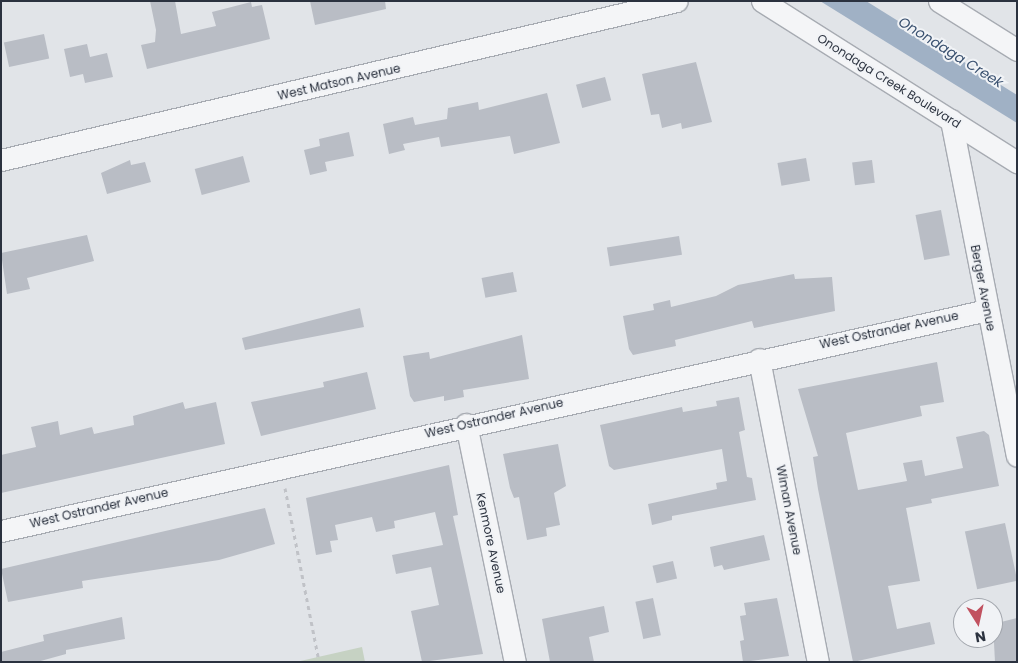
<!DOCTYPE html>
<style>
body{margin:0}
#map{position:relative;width:1018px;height:663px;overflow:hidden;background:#e1e4e8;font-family:Poppins,sans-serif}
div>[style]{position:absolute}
.green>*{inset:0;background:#c6d2c3}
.water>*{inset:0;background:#a0b1c5}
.building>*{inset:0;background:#b9bdc5;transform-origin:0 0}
.path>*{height:3px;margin-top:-1.5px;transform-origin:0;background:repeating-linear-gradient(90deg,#c0c2c7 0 4px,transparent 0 8px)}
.roads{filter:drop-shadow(1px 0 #a7abb2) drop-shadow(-1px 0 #a7abb2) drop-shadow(0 1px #a7abb2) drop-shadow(0 -1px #a7abb2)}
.minor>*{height:21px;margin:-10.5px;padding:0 10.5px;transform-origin:10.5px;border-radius:10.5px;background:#f4f5f7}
span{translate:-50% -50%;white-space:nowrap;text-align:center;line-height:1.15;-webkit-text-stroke:4px #f1f3f6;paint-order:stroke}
.street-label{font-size:12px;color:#2b323f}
.water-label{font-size:14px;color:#39506f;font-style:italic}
.frame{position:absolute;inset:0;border:2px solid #2b323f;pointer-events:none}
.north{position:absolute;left:953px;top:598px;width:50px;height:50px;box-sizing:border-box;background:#f1f3f6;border:1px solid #a2a6ad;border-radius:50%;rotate:170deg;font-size:14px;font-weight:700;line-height:20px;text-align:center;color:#2b323f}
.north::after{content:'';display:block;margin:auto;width:18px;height:22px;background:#c15260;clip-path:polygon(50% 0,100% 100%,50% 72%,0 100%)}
</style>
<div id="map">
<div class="green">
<i style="clip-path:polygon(362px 647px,365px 662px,296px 662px)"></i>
</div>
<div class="water">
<i style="clip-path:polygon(820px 1px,866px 1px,1017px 95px,1017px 123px)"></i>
</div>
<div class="building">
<i style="clip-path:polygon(150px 1px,175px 1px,181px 34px,216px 26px,212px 12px,251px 2px,252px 7px,262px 5px,270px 39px,147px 69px,141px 45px,155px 42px,156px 30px)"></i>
<i style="clip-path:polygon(310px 1px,385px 1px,386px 9px,315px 25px)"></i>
<i style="left:44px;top:34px;width:25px;height:41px;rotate:78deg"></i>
<i style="clip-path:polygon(87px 44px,90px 57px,107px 53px,113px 77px,85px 83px,83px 74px,70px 77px,64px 49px)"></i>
<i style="clip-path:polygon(696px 62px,712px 122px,682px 129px,681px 123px,662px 128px,659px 114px,651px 115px,642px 74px)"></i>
<i style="left:605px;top:77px;width:24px;height:30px;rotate:75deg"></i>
<i style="clip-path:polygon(547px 93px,560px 143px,514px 154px,510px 136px,441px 147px,439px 137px,403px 144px,405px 150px,389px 154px,383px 124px,413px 117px,415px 125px,447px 119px,448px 108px,478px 102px,479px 110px)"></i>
<i style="clip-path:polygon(349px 132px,354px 156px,325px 162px,327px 171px,310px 175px,304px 150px,320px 146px,319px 139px)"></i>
<i style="left:243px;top:156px;width:27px;height:50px;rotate:75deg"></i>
<i style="left:806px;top:158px;width:23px;height:29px;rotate:80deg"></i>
<i style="clip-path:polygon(130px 160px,131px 165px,145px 162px,151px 182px,107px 194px,101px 173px)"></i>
<i style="left:872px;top:160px;width:23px;height:20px;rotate:83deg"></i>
<i style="left:941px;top:210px;width:46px;height:26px;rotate:79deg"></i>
<i style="clip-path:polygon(87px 235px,94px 261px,27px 278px,30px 289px,7px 294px,1px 253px)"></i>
<i style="left:679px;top:236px;width:19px;height:73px;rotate:81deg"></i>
<i style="left:513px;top:272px;width:20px;height:32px;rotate:79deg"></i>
<i style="clip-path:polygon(794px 274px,795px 279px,832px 277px,835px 311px,754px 328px,752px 321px,675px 340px,676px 346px,633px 355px,629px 349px,623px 316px,654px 310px,653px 304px,670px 300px,671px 307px,716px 296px,738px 285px)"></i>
<i style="clip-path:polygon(360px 308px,364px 327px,245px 350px,242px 338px)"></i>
<i style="clip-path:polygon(522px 335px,529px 379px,463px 390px,464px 397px,444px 401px,444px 396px,414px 402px,410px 396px,403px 356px,429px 352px,430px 359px)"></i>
<i style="clip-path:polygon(937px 362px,944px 402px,920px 406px,922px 416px,846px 433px,858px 490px,907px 481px,903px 463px,922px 460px,925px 476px,963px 468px,956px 437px,984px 431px,989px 435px,999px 486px,931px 499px,932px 503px,906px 508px,920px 581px,888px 586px,897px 629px,930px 622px,935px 644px,853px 662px,818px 489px,813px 457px,818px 456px,798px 389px)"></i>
<i style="clip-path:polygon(367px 372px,376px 409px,261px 436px,251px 402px,324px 387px,323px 382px)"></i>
<i style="clip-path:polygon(739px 397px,745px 430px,739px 432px,747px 477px,752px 478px,756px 500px,672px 516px,672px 520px,652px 525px,648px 504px,717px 489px,716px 483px,727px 481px,722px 449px,614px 470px,609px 466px,600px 425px,682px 407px,683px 412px,717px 406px,716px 401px)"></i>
<i style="clip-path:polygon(183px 402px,185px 409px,216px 402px,225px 444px,1px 493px,1px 455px,36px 447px,31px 427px,58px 421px,60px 435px,92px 427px,94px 434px,134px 425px,133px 416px)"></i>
<i style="clip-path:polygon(558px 444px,566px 486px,554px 493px,560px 525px,546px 528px,547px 536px,527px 540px,519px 497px,514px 498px,510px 488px,503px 454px)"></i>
<i style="clip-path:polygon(449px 465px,458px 515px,453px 516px,483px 654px,422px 662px,411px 611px,439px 605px,431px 567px,396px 574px,392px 555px,443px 545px,435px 512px,394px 521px,395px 528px,376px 532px,372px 517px,335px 525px,338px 540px,330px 541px,332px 552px,316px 555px,306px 498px)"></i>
<i style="clip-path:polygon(265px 508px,275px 544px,219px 560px,82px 581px,83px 588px,8px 602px,1px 569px)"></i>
<i style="left:1005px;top:523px;width:59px;height:41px;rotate:78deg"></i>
<i style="clip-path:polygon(764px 535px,770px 560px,724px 570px,722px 565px,714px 567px,710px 547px)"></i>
<i style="left:673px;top:561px;width:18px;height:21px;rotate:77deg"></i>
<i style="left:653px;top:598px;width:38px;height:18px;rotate:78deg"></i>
<i style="clip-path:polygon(777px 598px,789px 656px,743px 662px,740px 641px,744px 640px,740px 616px,746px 615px,744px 603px)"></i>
<i style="clip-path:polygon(604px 606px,609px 632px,589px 637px,594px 662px,550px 662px,542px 619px)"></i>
<i style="clip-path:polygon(122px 617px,125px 639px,66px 650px,66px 654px,37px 662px,1px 662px,1px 652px,44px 641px,43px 635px)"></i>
<i style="clip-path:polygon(1017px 618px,1017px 662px,995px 662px,993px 624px)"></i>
</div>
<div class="path">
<i style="left:285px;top:488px;width:177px;rotate:78.9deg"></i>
</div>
<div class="roads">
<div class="minor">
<i style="left:762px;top:1px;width:302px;rotate:32.3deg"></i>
<i style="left:939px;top:1px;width:92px;rotate:32.1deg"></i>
<i style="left:951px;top:120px;width:342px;rotate:78.9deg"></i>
<i style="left:1px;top:160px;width:694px;rotate:-13.24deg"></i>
<i style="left:759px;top:359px;width:309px;rotate:79deg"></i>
<i style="left:466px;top:424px;width:243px;rotate:78.4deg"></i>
<i style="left:1px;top:531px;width:1010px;rotate:-12.63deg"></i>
</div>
</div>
<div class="street-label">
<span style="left:889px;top:81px;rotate:32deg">Onondaga Creek Boulevard</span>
<span style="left:339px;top:82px;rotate:-13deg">West Matson Avenue</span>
<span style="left:983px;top:288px;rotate:79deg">Berger Avenue</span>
<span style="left:889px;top:330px;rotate:-12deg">West Ostrander Avenue</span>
<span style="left:494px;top:418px;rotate:-13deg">West Ostrander Avenue</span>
<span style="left:99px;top:508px;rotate:-13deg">West Ostrander Avenue</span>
<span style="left:789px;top:510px;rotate:79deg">Wiman Avenue</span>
<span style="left:491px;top:543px;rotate:78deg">Kenmore Avenue</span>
</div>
<div class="water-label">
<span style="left:951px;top:52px;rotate:32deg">Onondaga Creek</span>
</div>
<div class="frame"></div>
<div class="north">N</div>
</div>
